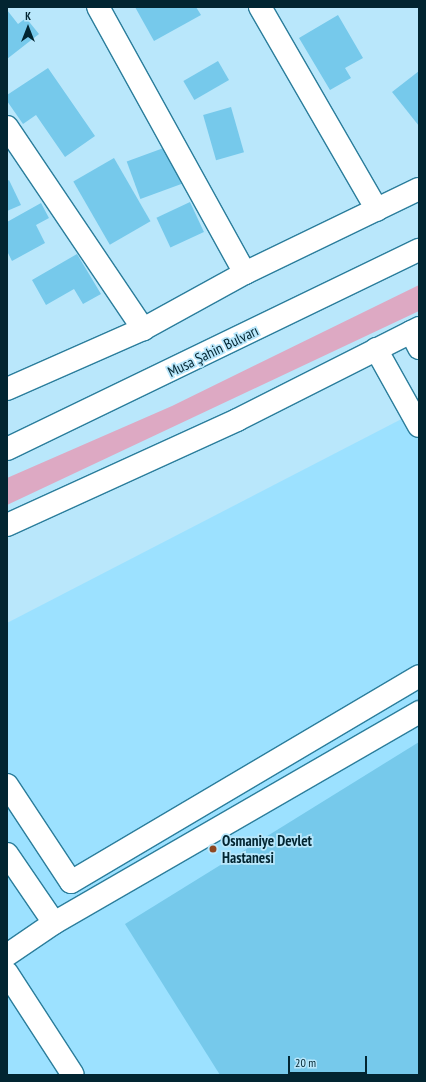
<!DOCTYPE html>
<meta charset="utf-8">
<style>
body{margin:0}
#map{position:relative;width:426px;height:1082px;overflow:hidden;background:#b9e7fb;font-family:"PT Sans Narrow",sans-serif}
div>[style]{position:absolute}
.built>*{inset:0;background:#9ce1ff}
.green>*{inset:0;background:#dda9c3}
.building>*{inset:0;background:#76c9eb;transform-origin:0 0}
.roads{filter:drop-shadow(1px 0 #2c7e9c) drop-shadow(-1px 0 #2c7e9c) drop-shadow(0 1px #2c7e9c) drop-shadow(0 -1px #2c7e9c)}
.minor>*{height:22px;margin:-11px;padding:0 11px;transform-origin:11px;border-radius:11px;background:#fff}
.major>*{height:22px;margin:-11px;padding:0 11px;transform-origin:11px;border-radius:11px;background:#fff}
.dots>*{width:11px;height:11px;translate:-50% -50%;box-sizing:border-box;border:2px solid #b9e7fb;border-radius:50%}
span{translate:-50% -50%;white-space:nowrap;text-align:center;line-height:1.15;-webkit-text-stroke:3.5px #b9e7fb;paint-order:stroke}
.street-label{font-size:15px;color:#022531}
.poi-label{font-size:15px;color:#022531;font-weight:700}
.left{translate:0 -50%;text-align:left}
.frame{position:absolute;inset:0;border:8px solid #022531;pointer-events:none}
.north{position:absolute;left:8px;top:8px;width:40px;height:40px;-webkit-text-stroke:3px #b9e7fb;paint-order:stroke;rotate:0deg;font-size:11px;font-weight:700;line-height:16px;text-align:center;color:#022531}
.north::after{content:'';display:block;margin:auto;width:14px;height:18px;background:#022531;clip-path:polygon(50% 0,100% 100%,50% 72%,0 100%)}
.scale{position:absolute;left:288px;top:1056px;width:79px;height:18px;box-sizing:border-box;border:2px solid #022531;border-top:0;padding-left:5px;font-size:12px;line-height:14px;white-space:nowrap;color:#022531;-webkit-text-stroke:3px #b9e7fb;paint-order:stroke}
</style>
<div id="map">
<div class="built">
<i style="clip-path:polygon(419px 410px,419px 1075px,7px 1075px,7px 623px)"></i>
</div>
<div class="green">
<i style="clip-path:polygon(419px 285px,419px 311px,7px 505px,7px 478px,172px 406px)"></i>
</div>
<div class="building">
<i style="clip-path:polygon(135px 7px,196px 7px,201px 15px,154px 41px)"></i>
<i style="clip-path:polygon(7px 10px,18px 24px,26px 18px,39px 34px,7px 59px)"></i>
<i style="clip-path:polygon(338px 15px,363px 58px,345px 68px,351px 78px,330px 90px,299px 38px)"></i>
<i style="left:218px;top:61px;width:22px;height:40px;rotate:60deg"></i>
<i style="clip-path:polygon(48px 68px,95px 136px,65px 157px,36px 115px,23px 124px,7px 101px,7px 95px)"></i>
<i style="clip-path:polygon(419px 71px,419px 126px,392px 92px)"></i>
<i style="left:231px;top:107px;width:47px;height:29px;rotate:74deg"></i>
<i style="left:169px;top:146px;width:40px;height:45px;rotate:70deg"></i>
<i style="left:114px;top:158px;width:73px;height:47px;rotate:60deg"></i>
<i style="clip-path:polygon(9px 180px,21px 205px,7px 211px,7px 181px)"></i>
<i style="left:190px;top:202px;width:33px;height:37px;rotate:65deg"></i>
<i style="clip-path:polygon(41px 203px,49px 218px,36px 225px,45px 243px,12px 261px,7px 251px,7px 222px)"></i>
<i style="clip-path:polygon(77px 254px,101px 294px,83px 304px,74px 289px,46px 305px,32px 280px)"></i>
<i style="clip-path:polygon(419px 742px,419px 1075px,220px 1075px,125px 924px)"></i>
</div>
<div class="roads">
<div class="minor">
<i style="left:98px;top:7px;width:304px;rotate:61.1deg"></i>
<i style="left:260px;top:7px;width:234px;rotate:60deg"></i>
<i style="left:7px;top:127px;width:244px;rotate:56deg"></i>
<i style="left:411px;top:332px;width:18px;rotate:63deg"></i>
<i style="left:376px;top:349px;width:88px;rotate:60.8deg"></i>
<i style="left:7px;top:389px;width:149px;rotate:-23.8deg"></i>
<i style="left:143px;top:329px;width:116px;rotate:-28.8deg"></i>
<i style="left:245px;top:273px;width:193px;rotate:-25.8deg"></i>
<i style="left:7px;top:785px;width:116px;rotate:56.6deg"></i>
<i style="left:71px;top:882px;width:404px;rotate:-30.6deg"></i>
<i style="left:7px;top:854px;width:83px;rotate:55.7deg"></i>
<i style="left:7px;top:955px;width:57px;rotate:-34.2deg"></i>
<i style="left:54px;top:923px;width:422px;rotate:-30deg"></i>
<i style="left:7px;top:973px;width:121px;rotate:57.1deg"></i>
</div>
<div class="major">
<i style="left:7px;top:449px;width:458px;rotate:-25.8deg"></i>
<i style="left:7px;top:525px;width:253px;rotate:-24.5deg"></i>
<i style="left:237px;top:420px;width:204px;rotate:-26.8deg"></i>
</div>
</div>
<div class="dots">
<i style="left:213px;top:849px;background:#8e4822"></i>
</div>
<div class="street-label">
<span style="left:213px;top:351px;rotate:-26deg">Musa Şahin Bulvarı</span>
</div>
<div class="poi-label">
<span class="left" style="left:222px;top:849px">Osmaniye Devlet<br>Hastanesi</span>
</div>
<div class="frame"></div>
<div class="north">K</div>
<div class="scale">20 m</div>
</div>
